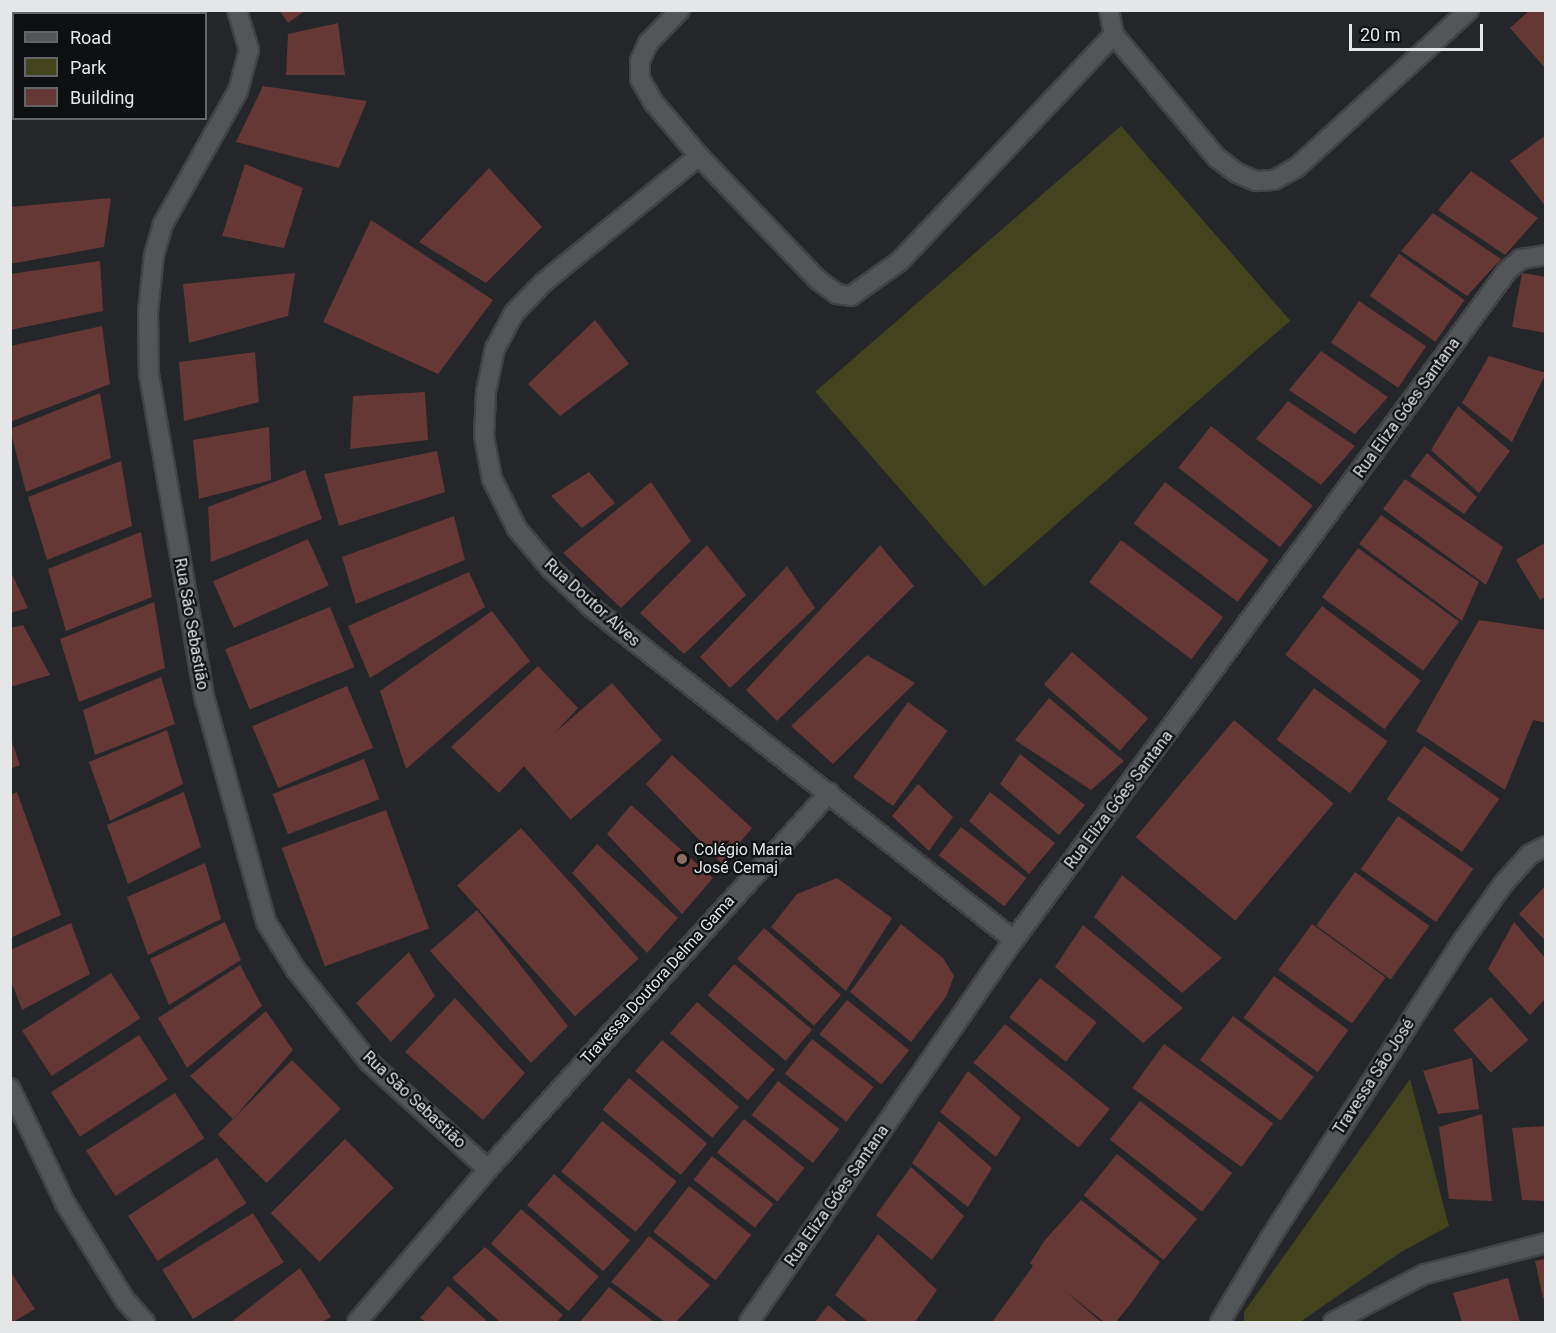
<!DOCTYPE html>
<meta charset="utf-8">
<style>
body{margin:0}
#map{position:relative;width:1556px;height:1333px;overflow:hidden;background:#242629;font-family:Roboto,sans-serif}
div>[style]{position:absolute}
.green>*{inset:0;background:#43441d;transform-origin:0 0}
.building>*{inset:0;background:#653836;transform-origin:0 0}
.roads{filter:drop-shadow(2px 0 #414345) drop-shadow(-2px 0 #414345) drop-shadow(0 2px #414345) drop-shadow(0 -2px #414345)}
.minor>*{height:18px;margin:-9px;padding:0 9px;transform-origin:9px;border-radius:9px;background:#535658}
.dots>*{width:16px;height:16px;translate:-50% -50%;box-sizing:border-box;border:3px solid #0e0f10;border-radius:50%}
span{translate:-50% -50%;white-space:nowrap;text-align:center;line-height:1.15;-webkit-text-stroke:4.5px #0e0f10;paint-order:stroke}
.street-label{font-size:16px;color:#e5e6e8}
.poi-label{font-size:16px;color:#e5e6e8}
.left{translate:0 -50%;text-align:left}
.frame{position:absolute;inset:0;border:12px solid #e5e6e8;pointer-events:none}
.legend{position:absolute;left:12px;top:12px;width:195px;height:108px;box-sizing:border-box;background:#0e0f10;border:2px solid #646566;margin:0;padding:8px 10px;list-style:none;font-size:18px;color:#e5e6e8}
.legend li{display:flex;align-items:center;gap:12px;height:30px}
.legend b{width:30px;border:2px solid #646566}
.scale{position:absolute;left:1349px;top:24px;width:134px;height:27px;box-sizing:border-box;border:3px solid #e5e6e8;border-top:0;padding-left:8px;font-size:18px;line-height:21px;white-space:nowrap;color:#e5e6e8;-webkit-text-stroke:4px #0e0f10;paint-order:stroke}
</style>
<div id="map">
<div class="green">
<i style="left:1121px;top:126px;width:258px;height:405px;rotate:49deg"></i>
<i style="clip-path:polygon(1410px 1079px,1449px 1226px,1401px 1252px,1300px 1322px,1244px 1322px,1244px 1312px)"></i>
</div>
<div class="building">
<i style="clip-path:polygon(20px 10px,85px 10px,20px 14px)"></i>
<i style="left:97px;top:10px;width:96px;height:4px"></i>
<i style="clip-path:polygon(279px 10px,306px 10px,288px 23px)"></i>
<i style="clip-path:polygon(1530px 10px,1546px 10px,1546px 69px,1510px 28px)"></i>
<i style="clip-path:polygon(338px 23px,345px 75px,286px 75px,288px 34px)"></i>
<i style="clip-path:polygon(263px 86px,367px 101px,339px 168px,236px 142px)"></i>
<i style="clip-path:polygon(1546px 135px,1546px 207px,1510px 161px)"></i>
<i style="clip-path:polygon(245px 164px,303px 188px,284px 248px,222px 236px)"></i>
<i style="clip-path:polygon(489px 168px,542px 227px,486px 283px,419px 242px)"></i>
<i style="clip-path:polygon(1471px 171px,1538px 218px,1505px 255px,1438px 210px)"></i>
<i style="clip-path:polygon(111px 198px,104px 247px,10px 264px,10px 207px)"></i>
<i style="clip-path:polygon(1433px 213px,1501px 259px,1467px 296px,1401px 251px)"></i>
<i style="clip-path:polygon(371px 220px,493px 300px,438px 374px,323px 322px)"></i>
<i style="left:1399px;top:254px;width:80px;height:51px;rotate:35deg"></i>
<i style="clip-path:polygon(100px 261px,103px 311px,10px 330px,10px 274px)"></i>
<i style="clip-path:polygon(295px 273px,288px 316px,189px 343px,183px 284px)"></i>
<i style="clip-path:polygon(1522px 273px,1546px 277px,1546px 333px,1512px 327px)"></i>
<i style="left:1359px;top:301px;width:81px;height:50px;rotate:34deg"></i>
<i style="clip-path:polygon(595px 320px,629px 364px,560px 416px,528px 384px)"></i>
<i style="clip-path:polygon(102px 326px,110px 384px,10px 422px,10px 346px)"></i>
<i style="clip-path:polygon(1321px 351px,1388px 397px,1355px 434px,1289px 390px)"></i>
<i style="clip-path:polygon(255px 352px,259px 402px,184px 421px,179px 362px)"></i>
<i style="clip-path:polygon(1489px 356px,1546px 373px,1512px 442px,1462px 403px)"></i>
<i style="clip-path:polygon(425px 392px,428px 440px,350px 449px,353px 396px)"></i>
<i style="clip-path:polygon(100px 393px,111px 458px,26px 492px,10px 429px)"></i>
<i style="clip-path:polygon(1288px 401px,1355px 446px,1321px 485px,1256px 439px)"></i>
<i style="clip-path:polygon(1458px 406px,1510px 451px,1479px 493px,1431px 450px)"></i>
<i style="left:1211px;top:426px;width:129px;height:53px;rotate:38deg"></i>
<i style="clip-path:polygon(269px 427px,271px 480px,199px 499px,193px 440px)"></i>
<i style="clip-path:polygon(437px 451px,445px 492px,339px 526px,324px 474px)"></i>
<i style="clip-path:polygon(1427px 453px,1477px 497px,1464px 514px,1410px 476px)"></i>
<i style="clip-path:polygon(121px 461px,132px 526px,47px 560px,28px 497px)"></i>
<i style="clip-path:polygon(305px 470px,322px 519px,211px 562px,208px 507px)"></i>
<i style="clip-path:polygon(589px 472px,615px 503px,582px 528px,551px 496px)"></i>
<i style="clip-path:polygon(1405px 479px,1503px 547px,1486px 585px,1383px 509px)"></i>
<i style="clip-path:polygon(651px 482px,691px 541px,621px 608px,563px 553px)"></i>
<i style="left:1165px;top:482px;width:130px;height:52px;rotate:37deg"></i>
<i style="clip-path:polygon(1381px 515px,1479px 582px,1462px 621px,1359px 544px)"></i>
<i style="clip-path:polygon(454px 516px,465px 560px,356px 604px,342px 557px)"></i>
<i style="clip-path:polygon(141px 532px,152px 597px,66px 631px,48px 569px)"></i>
<i style="left:308px;top:539px;width:51px;height:104px;rotate:66deg"></i>
<i style="left:1121px;top:540px;width:128px;height:53px;rotate:37deg"></i>
<i style="clip-path:polygon(1546px 542px,1546px 596px,1540px 600px,1516px 560px)"></i>
<i style="clip-path:polygon(707px 545px,746px 595px,684px 654px,640px 613px)"></i>
<i style="clip-path:polygon(880px 545px,914px 586px,777px 721px,746px 690px)"></i>
<i style="left:1358px;top:548px;width:125px;height:61px;rotate:36deg"></i>
<i style="clip-path:polygon(787px 566px,815px 608px,730px 688px,700px 657px)"></i>
<i style="clip-path:polygon(10px 570px,28px 608px,10px 613px)"></i>
<i style="clip-path:polygon(469px 572px,485px 607px,370px 678px,348px 626px)"></i>
<i style="clip-path:polygon(154px 602px,165px 668px,79px 702px,60px 639px)"></i>
<i style="left:1322px;top:606px;width:124px;height:61px;rotate:37deg"></i>
<i style="left:330px;top:607px;width:65px;height:113px;rotate:68deg"></i>
<i style="clip-path:polygon(492px 611px,530px 661px,406px 769px,380px 691px)"></i>
<i style="clip-path:polygon(1479px 620px,1546px 630px,1546px 723px,1533px 720px,1505px 790px,1416px 731px)"></i>
<i style="clip-path:polygon(23px 625px,50px 675px,10px 687px,10px 628px)"></i>
<i style="left:1072px;top:652px;width:101px;height:43px;rotate:41deg"></i>
<i style="clip-path:polygon(867px 655px,915px 683px,833px 764px,791px 726px)"></i>
<i style="clip-path:polygon(538px 666px,578px 708px,499px 793px,451px 747px)"></i>
<i style="clip-path:polygon(161px 677px,175px 724px,95px 755px,83px 710px)"></i>
<i style="left:612px;top:683px;width:76px;height:121px;rotate:49deg"></i>
<i style="left:347px;top:686px;width:67px;height:103px;rotate:67deg"></i>
<i style="left:1314px;top:688px;width:91px;height:64px;rotate:36deg"></i>
<i style="clip-path:polygon(1049px 698px,1124px 761px,1091px 790px,1015px 740px)"></i>
<i style="left:908px;top:702px;width:49px;height:93px;rotate:36deg"></i>
<i style="left:1234px;top:720px;width:130px;height:153px;rotate:40deg"></i>
<i style="clip-path:polygon(167px 730px,183px 784px,110px 821px,89px 762px)"></i>
<i style="clip-path:polygon(10px 736px,20px 765px,10px 769px)"></i>
<i style="left:1424px;top:746px;width:92px;height:65px;rotate:35deg"></i>
<i style="clip-path:polygon(1020px 754px,1085px 805px,1059px 835px,1000px 784px)"></i>
<i style="clip-path:polygon(672px 755px,752px 828px,722px 864px,646px 784px)"></i>
<i style="left:364px;top:759px;width:43px;height:98px;rotate:69deg"></i>
<i style="clip-path:polygon(918px 784px,953px 817px,929px 851px,892px 816px)"></i>
<i style="clip-path:polygon(17px 792px,61px 915px,10px 938px,10px 795px)"></i>
<i style="clip-path:polygon(184px 792px,201px 847px,128px 884px,107px 825px)"></i>
<i style="clip-path:polygon(990px 792px,1055px 843px,1029px 874px,969px 821px)"></i>
<i style="clip-path:polygon(631px 805px,713px 878px,682px 914px,607px 834px)"></i>
<i style="left:386px;top:810px;width:126px;height:111px;rotate:70deg"></i>
<i style="left:1398px;top:816px;width:92px;height:65px;rotate:35deg"></i>
<i style="left:961px;top:827px;width:83px;height:36px;rotate:38deg"></i>
<i style="left:521px;top:828px;width:176px;height:86px;rotate:48deg"></i>
<i style="clip-path:polygon(597px 844px,678px 918px,647px 953px,572px 873px)"></i>
<i style="clip-path:polygon(205px 863px,221px 919px,148px 955px,127px 897px)"></i>
<i style="left:1355px;top:872px;width:92px;height:66px;rotate:36deg"></i>
<i style="clip-path:polygon(1122px 875px,1222px 958px,1182px 993px,1094px 917px)"></i>
<i style="clip-path:polygon(837px 878px,892px 918px,846px 991px,771px 927px,797px 894px)"></i>
<i style="clip-path:polygon(1546px 885px,1546px 941px,1519px 914px)"></i>
<i style="clip-path:polygon(477px 910px,568px 1026px,531px 1063px,430px 951px)"></i>
<i style="clip-path:polygon(225px 922px,241px 960px,169px 1005px,150px 959px)"></i>
<i style="clip-path:polygon(1514px 922px,1546px 959px,1546px 998px,1530px 1015px,1488px 969px)"></i>
<i style="clip-path:polygon(71px 923px,90px 974px,22px 1010px,10px 978px,10px 950px)"></i>
<i style="clip-path:polygon(901px 924px,943px 958px,954px 976px,946px 997px,911px 1042px,850px 992px)"></i>
<i style="left:1312px;top:924px;width:91px;height:57px;rotate:36deg"></i>
<i style="clip-path:polygon(1083px 925px,1183px 1008px,1143px 1043px,1055px 967px)"></i>
<i style="left:764px;top:928px;width:102px;height:41px;rotate:41deg"></i>
<i style="clip-path:polygon(409px 952px,435px 996px,391px 1042px,356px 1003px)"></i>
<i style="left:734px;top:964px;width:102px;height:41px;rotate:40deg"></i>
<i style="clip-path:polygon(240px 965px,262px 1006px,187px 1068px,158px 1018px)"></i>
<i style="left:111px;top:973px;width:54px;height:106px;rotate:57deg"></i>
<i style="left:1274px;top:976px;width:92px;height:52px;rotate:36deg"></i>
<i style="left:1040px;top:978px;width:72px;height:50px;rotate:38deg"></i>
<i style="left:1491px;top:997px;width:57px;height:50px;rotate:49deg"></i>
<i style="clip-path:polygon(455px 998px,525px 1073px,483px 1120px,405px 1052px)"></i>
<i style="left:847px;top:1000px;width:80px;height:44px;rotate:39deg"></i>
<i style="left:697px;top:1002px;width:103px;height:41px;rotate:41deg"></i>
<i style="clip-path:polygon(266px 1011px,293px 1050px,233px 1119px,190px 1076px)"></i>
<i style="left:1233px;top:1016px;width:101px;height:55px;rotate:37deg"></i>
<i style="left:1005px;top:1024px;width:135px;height:50px;rotate:39deg"></i>
<i style="left:139px;top:1035px;width:53px;height:105px;rotate:57deg"></i>
<i style="left:812px;top:1039px;width:78px;height:44px;rotate:38deg"></i>
<i style="left:662px;top:1040px;width:102px;height:41px;rotate:41deg"></i>
<i style="left:1164px;top:1044px;width:135px;height:54px;rotate:36deg"></i>
<i style="clip-path:polygon(1472px 1058px,1479px 1109px,1438px 1114px,1423px 1071px)"></i>
<i style="left:292px;top:1060px;width:69px;height:105px;rotate:45deg"></i>
<i style="clip-path:polygon(968px 1071px,1021px 1118px,996px 1157px,940px 1112px)"></i>
<i style="left:629px;top:1078px;width:102px;height:41px;rotate:40deg"></i>
<i style="left:778px;top:1081px;width:78px;height:43px;rotate:38deg"></i>
<i style="left:175px;top:1093px;width:54px;height:106px;rotate:57deg"></i>
<i style="left:1140px;top:1101px;width:117px;height:49px;rotate:38deg"></i>
<i style="clip-path:polygon(1482px 1114px,1492px 1201px,1449px 1199px,1439px 1127px)"></i>
<i style="left:744px;top:1119px;width:78px;height:43px;rotate:39deg"></i>
<i style="left:602px;top:1121px;width:96px;height:65px;rotate:39deg"></i>
<i style="clip-path:polygon(939px 1121px,992px 1168px,968px 1207px,912px 1163px)"></i>
<i style="clip-path:polygon(1546px 1126px,1546px 1201px,1522px 1200px,1512px 1128px)"></i>
<i style="left:345px;top:1139px;width:69px;height:105px;rotate:45deg"></i>
<i style="left:1117px;top:1154px;width:103px;height:53px;rotate:39deg"></i>
<i style="left:712px;top:1156px;width:78px;height:30px;rotate:38deg"></i>
<i style="left:217px;top:1158px;width:54px;height:106px;rotate:57deg"></i>
<i style="clip-path:polygon(911px 1167px,964px 1216px,932px 1260px,876px 1215px)"></i>
<i style="left:554px;top:1174px;width:101px;height:41px;rotate:41deg"></i>
<i style="left:689px;top:1186px;width:79px;height:58px;rotate:38deg"></i>
<i style="clip-path:polygon(1081px 1200px,1160px 1262px,1132px 1302px,1116px 1322px,1104px 1322px,1063px 1289px,1101px 1322px,992px 1322px,1033px 1266px,1030px 1263px,1045px 1240px)"></i>
<i style="left:521px;top:1209px;width:103px;height:46px;rotate:41deg"></i>
<i style="left:253px;top:1213px;width:58px;height:107px;rotate:58deg"></i>
<i style="clip-path:polygon(878px 1234px,937px 1290px,915px 1322px,868px 1322px,835px 1295px)"></i>
<i style="clip-path:polygon(649px 1236px,710px 1285px,676px 1322px,665px 1322px,611px 1282px)"></i>
<i style="clip-path:polygon(485px 1247px,563px 1315px,557px 1322px,500px 1322px,452px 1278px)"></i>
<i style="clip-path:polygon(1546px 1259px,1546px 1298px,1543px 1298px,1535px 1261px)"></i>
<i style="clip-path:polygon(300px 1268px,331px 1317px,322px 1322px,231px 1322px)"></i>
<i style="clip-path:polygon(10px 1271px,35px 1309px,13px 1322px,10px 1322px)"></i>
<i style="clip-path:polygon(1508px 1278px,1520px 1322px,1462px 1322px,1453px 1293px)"></i>
<i style="clip-path:polygon(448px 1286px,486px 1320px,484px 1322px,426px 1322px,420px 1318px)"></i>
<i style="clip-path:polygon(609px 1287px,654px 1322px,580px 1322px)"></i>
<i style="clip-path:polygon(828px 1305px,848px 1322px,815px 1322px)"></i>
</div>
<div class="roads">
<div class="minor">
<i style="left:237px;top:10px;width:42px;rotate:73.3deg"></i>
<i style="left:249px;top:50px;width:42px;rotate:105deg"></i>
<i style="left:238px;top:91px;width:153px;rotate:119.4deg"></i>
<i style="left:163px;top:224px;width:32px;rotate:106deg"></i>
<i style="left:154px;top:255px;width:57px;rotate:96deg"></i>
<i style="left:148px;top:312px;width:62px;rotate:89.1deg"></i>
<i style="left:149px;top:374px;width:331px;rotate:80.3deg"></i>
<i style="left:205px;top:700px;width:230px;rotate:74.6deg"></i>
<i style="left:266px;top:922px;width:57px;rotate:58deg"></i>
<i style="left:296px;top:970px;width:117px;rotate:51.6deg"></i>
<i style="left:369px;top:1062px;width:160px;rotate:42deg"></i>
<i style="left:680px;top:10px;width:46px;rotate:134.1deg"></i>
<i style="left:648px;top:43px;width:20px;rotate:114deg"></i>
<i style="left:640px;top:61px;width:18px;rotate:90deg"></i>
<i style="left:640px;top:79px;width:28px;rotate:60deg"></i>
<i style="left:654px;top:103px;width:70px;rotate:49.7deg"></i>
<i style="left:699px;top:156px;width:172px;rotate:46.2deg"></i>
<i style="left:818px;top:280px;width:24px;rotate:36deg"></i>
<i style="left:837px;top:294px;width:14px;rotate:8deg"></i>
<i style="left:851px;top:296px;width:60px;rotate:-35.5deg"></i>
<i style="left:900px;top:261px;width:311px;rotate:-46.6deg"></i>
<i style="left:1109px;top:10px;width:25px;rotate:79deg"></i>
<i style="left:1114px;top:35px;width:160px;rotate:50.1deg"></i>
<i style="left:1217px;top:158px;width:25px;rotate:37deg"></i>
<i style="left:1237px;top:173px;width:21px;rotate:23deg"></i>
<i style="left:1256px;top:181px;width:18px;rotate:-3deg"></i>
<i style="left:1274px;top:180px;width:25px;rotate:-29deg"></i>
<i style="left:1296px;top:168px;width:234px;rotate:-42.4deg"></i>
<i style="left:699px;top:156px;width:200px;rotate:140.9deg"></i>
<i style="left:544px;top:282px;width:43px;rotate:134.1deg"></i>
<i style="left:514px;top:313px;width:40px;rotate:118deg"></i>
<i style="left:495px;top:348px;width:45px;rotate:101.6deg"></i>
<i style="left:486px;top:392px;width:44px;rotate:92.6deg"></i>
<i style="left:484px;top:436px;width:44px;rotate:79.5deg"></i>
<i style="left:492px;top:479px;width:56px;rotate:63.4deg"></i>
<i style="left:517px;top:529px;width:52px;rotate:49.6deg"></i>
<i style="left:551px;top:569px;width:55px;rotate:43.5deg"></i>
<i style="left:591px;top:607px;width:538px;rotate:38.21deg"></i>
<i style="left:10px;top:1088px;width:127px;rotate:64.4deg"></i>
<i style="left:65px;top:1203px;width:114px;rotate:58.3deg"></i>
<i style="left:125px;top:1300px;width:30px;rotate:48deg"></i>
<i style="left:357px;top:1322px;width:201px;rotate:-49.4deg"></i>
<i style="left:488px;top:1169px;width:508px;rotate:-47.79deg"></i>
<i style="left:749px;top:1322px;width:465px;rotate:-55.3deg"></i>
<i style="left:1014px;top:940px;width:831px;rotate:-53.61deg"></i>
<i style="left:1507px;top:271px;width:18px;rotate:-41deg"></i>
<i style="left:1521px;top:259px;width:25px;rotate:-9deg"></i>
<i style="left:1220px;top:1322px;width:96px;rotate:-59.1deg"></i>
<i style="left:1269px;top:1240px;width:359px;rotate:-57.1deg"></i>
<i style="left:1464px;top:939px;width:69px;rotate:-54.5deg"></i>
<i style="left:1504px;top:883px;width:38px;rotate:-48deg"></i>
<i style="left:1529px;top:855px;width:19px;rotate:-28deg"></i>
<i style="left:1333px;top:1322px;width:104px;rotate:-27.6deg"></i>
<i style="left:1425px;top:1274px;width:125px;rotate:-14.4deg"></i>
</div>
</div>
<div class="dots">
<i style="left:682px;top:859px;background:#8d6e63"></i>
</div>
<div class="street-label">
<span style="left:1407px;top:408px;rotate:-54deg">Rua Eliza Góes Santana</span>
<span style="left:592px;top:603px;rotate:42deg">Rua Doutor Alves</span>
<span style="left:191px;top:624px;rotate:80deg">Rua São Sebastião</span>
<span style="left:1119px;top:800px;rotate:-53deg">Rua Eliza Góes Santana</span>
<span style="left:658px;top:980px;rotate:-48deg">Travessa Doutora Delma Gama</span>
<span style="left:1374px;top:1077px;rotate:-57deg">Travessa São José</span>
<span style="left:414px;top:1100px;rotate:43deg">Rua São Sebastião</span>
<span style="left:837px;top:1196px;rotate:-55deg">Rua Eliza Góes Santana</span>
</div>
<div class="poi-label">
<span class="left" style="left:694px;top:859px">Colégio Maria<br>José Cemaj</span>
</div>
<div class="frame"></div>
<ul class="legend">
<li><b style="height:8px;background:#535658"></b>Road</li>
<li><b style="height:16px;background:#43441d"></b>Park</li>
<li><b style="height:16px;background:#653836"></b>Building</li>
</ul>
<div class="scale">20 m</div>
</div>
